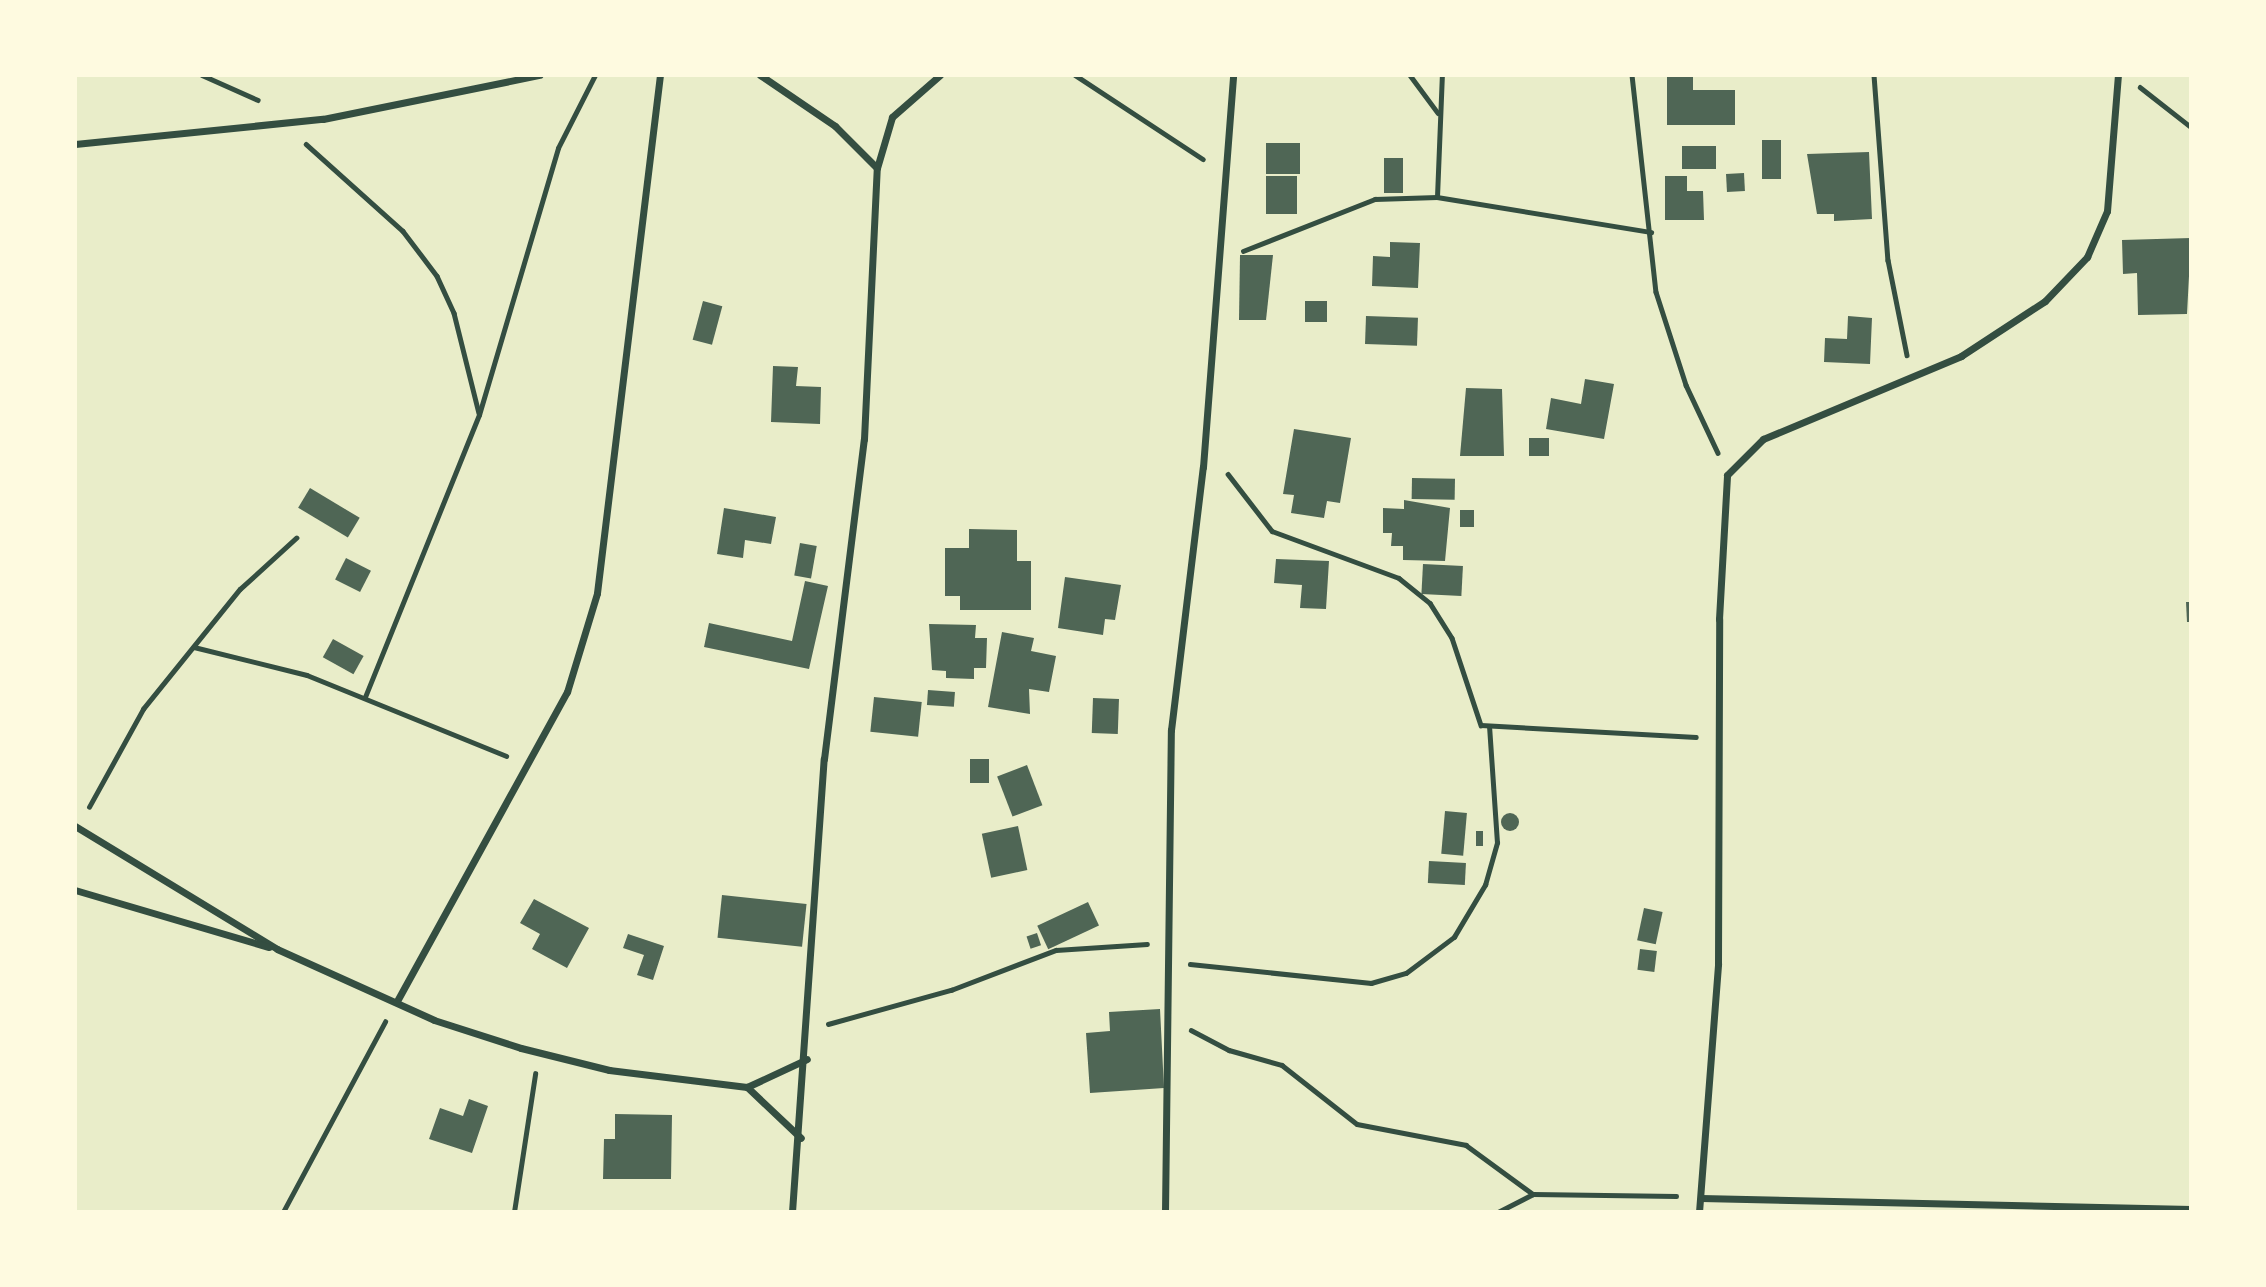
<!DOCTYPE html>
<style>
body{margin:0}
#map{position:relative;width:2266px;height:1287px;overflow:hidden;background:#e9edc9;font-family:"Fira Sans Condensed",sans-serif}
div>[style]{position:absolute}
.building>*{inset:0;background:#4f6655;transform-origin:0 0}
.round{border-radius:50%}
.path>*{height:4.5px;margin:-2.25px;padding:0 2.25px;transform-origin:2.25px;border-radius:2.25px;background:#344e41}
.minor>*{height:7px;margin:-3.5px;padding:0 3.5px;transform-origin:3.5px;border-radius:3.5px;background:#344e41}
span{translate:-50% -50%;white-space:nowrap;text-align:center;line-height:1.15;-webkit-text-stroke:5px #fefae0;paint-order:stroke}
.frame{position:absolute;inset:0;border:77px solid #fefae0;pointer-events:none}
</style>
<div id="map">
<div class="building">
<i style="clip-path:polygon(1667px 75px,1693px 75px,1693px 90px,1735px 90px,1735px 125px,1667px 125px)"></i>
<i style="left:1762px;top:140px;width:19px;height:39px"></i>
<i style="left:1266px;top:143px;width:34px;height:31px"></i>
<i style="left:1682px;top:146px;width:34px;height:23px"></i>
<i style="clip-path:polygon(1869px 152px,1872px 219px,1834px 221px,1834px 214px,1817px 214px,1807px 154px)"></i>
<i style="left:1384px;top:158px;width:19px;height:35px"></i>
<i style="left:1744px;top:173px;width:18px;height:18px;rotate:87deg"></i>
<i style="left:1266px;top:176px;width:31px;height:38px"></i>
<i style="clip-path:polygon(1665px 176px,1687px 176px,1687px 191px,1703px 191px,1704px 220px,1665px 220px)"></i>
<i style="clip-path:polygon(2191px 238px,2187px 314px,2138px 315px,2137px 273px,2123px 274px,2122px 240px)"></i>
<i style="clip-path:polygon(1390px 242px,1420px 243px,1418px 288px,1372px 286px,1373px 256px,1390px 257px)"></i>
<i style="clip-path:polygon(1240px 255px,1273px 255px,1266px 320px,1239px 320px)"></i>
<i style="left:703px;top:301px;width:20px;height:40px;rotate:15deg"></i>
<i style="left:1305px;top:301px;width:22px;height:21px"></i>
<i style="left:1366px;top:316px;width:52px;height:28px;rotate:2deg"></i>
<i style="clip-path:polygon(1848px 316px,1872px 318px,1870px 364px,1824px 362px,1825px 338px,1847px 339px)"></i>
<i style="clip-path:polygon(773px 366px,798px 367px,796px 386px,821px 387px,820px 424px,771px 422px)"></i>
<i style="clip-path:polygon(1585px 379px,1614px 384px,1604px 439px,1546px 429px,1551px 398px,1581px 404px)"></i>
<i style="clip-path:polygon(1466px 388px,1502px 389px,1504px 456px,1460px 456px)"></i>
<i style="clip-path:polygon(1294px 429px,1351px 438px,1340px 503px,1327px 501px,1324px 518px,1291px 513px,1294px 495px,1283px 494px)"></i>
<i style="left:1529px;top:438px;width:20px;height:18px"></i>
<i style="left:1412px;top:478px;width:43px;height:21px;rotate:1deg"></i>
<i style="left:310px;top:488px;width:58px;height:23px;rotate:31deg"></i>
<i style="clip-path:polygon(1404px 500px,1450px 508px,1445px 561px,1403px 560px,1403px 546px,1391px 546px,1392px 533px,1383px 533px,1383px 508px,1404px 509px)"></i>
<i style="clip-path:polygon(724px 508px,776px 517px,771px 544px,745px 540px,743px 558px,717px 554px)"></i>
<i style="left:1460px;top:510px;width:14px;height:17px"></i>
<i style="clip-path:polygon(969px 529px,1017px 530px,1017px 561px,1031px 561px,1031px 610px,960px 610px,960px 596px,945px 596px,945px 548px,969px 548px)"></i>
<i style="left:800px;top:543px;width:17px;height:33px;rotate:10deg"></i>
<i style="left:346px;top:558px;width:28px;height:24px;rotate:27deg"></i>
<i style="clip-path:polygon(1276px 559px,1329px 561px,1326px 609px,1300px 608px,1302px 585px,1274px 583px)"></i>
<i style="left:1423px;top:564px;width:40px;height:30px;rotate:3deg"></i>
<i style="clip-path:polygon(1065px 577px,1121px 585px,1115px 620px,1105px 619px,1103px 635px,1058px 628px)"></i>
<i style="clip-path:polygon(805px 581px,828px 586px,809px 669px,704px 647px,709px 623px,792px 641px)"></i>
<i style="clip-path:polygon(2186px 602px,2191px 602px,2191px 622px,2187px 622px)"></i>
<i style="clip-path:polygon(929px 624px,976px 625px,975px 638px,987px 638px,986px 668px,974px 668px,974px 679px,946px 678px,946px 671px,932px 670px)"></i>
<i style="clip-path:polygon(1002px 632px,1034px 638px,1031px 651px,1056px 656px,1049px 692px,1029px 689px,1030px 714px,988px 707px)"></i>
<i style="left:333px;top:639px;width:35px;height:21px;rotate:29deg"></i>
<i style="left:928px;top:690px;width:27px;height:15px;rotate:4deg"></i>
<i style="left:874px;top:697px;width:48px;height:35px;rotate:6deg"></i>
<i style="left:1093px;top:698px;width:26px;height:35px;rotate:2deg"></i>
<i style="left:970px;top:759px;width:19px;height:24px"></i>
<i style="left:1027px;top:765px;width:43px;height:32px;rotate:69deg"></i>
<i style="left:1445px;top:811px;width:22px;height:43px;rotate:5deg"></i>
<i class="round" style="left:1501px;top:813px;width:18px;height:18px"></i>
<i style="left:1018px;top:826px;width:45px;height:37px;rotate:78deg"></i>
<i style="left:1476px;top:831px;width:7px;height:15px"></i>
<i style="left:1429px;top:861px;width:37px;height:22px;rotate:3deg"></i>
<i style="left:722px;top:895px;width:85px;height:43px;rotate:6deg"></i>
<i style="clip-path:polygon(534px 899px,589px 928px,567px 968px,532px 949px,540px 934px,520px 923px)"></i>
<i style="left:1088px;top:902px;width:26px;height:56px;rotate:65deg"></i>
<i style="left:1644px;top:908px;width:19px;height:33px;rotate:12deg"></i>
<i style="left:1037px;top:933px;width:13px;height:11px;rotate:72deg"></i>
<i style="clip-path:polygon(628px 934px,664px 946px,653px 980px,637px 975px,644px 955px,623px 948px)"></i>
<i style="left:1640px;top:949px;width:17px;height:21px;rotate:7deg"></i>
<i style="clip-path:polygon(1160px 1009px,1164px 1088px,1090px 1093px,1086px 1033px,1110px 1031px,1109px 1012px)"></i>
<i style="clip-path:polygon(469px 1099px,488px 1106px,472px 1153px,429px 1139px,440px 1108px,463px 1116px)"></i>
<i style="clip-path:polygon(615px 1114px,672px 1115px,671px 1179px,603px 1179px,604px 1139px,615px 1139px)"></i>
</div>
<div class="path">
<i style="left:202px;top:75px;width:61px;rotate:24.1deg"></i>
<i style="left:1075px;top:75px;width:153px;rotate:33.3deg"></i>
<i style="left:1410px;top:75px;width:47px;rotate:53.6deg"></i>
<i style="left:1632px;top:75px;width:218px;rotate:83.7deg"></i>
<i style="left:1656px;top:292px;width:98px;rotate:72.1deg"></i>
<i style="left:1686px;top:385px;width:75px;rotate:64.8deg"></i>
<i style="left:1874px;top:75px;width:186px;rotate:85.7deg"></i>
<i style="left:1888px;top:260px;width:97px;rotate:78.7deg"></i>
<i style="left:2140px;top:87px;width:65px;rotate:38.1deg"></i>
<i style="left:306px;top:144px;width:130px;rotate:41.9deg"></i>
<i style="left:403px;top:231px;width:56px;rotate:52.9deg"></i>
<i style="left:437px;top:276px;width:41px;rotate:65.3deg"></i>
<i style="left:454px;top:313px;width:103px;rotate:76deg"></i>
<i style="left:1437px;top:197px;width:122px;rotate:-87.7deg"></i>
<i style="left:1243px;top:251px;width:142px;rotate:-21.5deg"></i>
<i style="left:1375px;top:199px;width:62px;rotate:-1.8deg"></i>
<i style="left:1437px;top:197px;width:217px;rotate:9.3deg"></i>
<i style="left:1228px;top:474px;width:72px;rotate:52.3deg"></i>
<i style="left:1272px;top:531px;width:135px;rotate:20.3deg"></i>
<i style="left:1399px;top:578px;width:40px;rotate:39deg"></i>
<i style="left:1430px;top:603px;width:41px;rotate:57.8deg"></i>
<i style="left:1452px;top:638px;width:92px;rotate:71.6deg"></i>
<i style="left:1481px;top:725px;width:215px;rotate:3.2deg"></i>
<i style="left:194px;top:647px;width:116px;rotate:13.9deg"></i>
<i style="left:307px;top:675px;width:215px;rotate:22.1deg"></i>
<i style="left:365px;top:697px;width:304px;rotate:-68deg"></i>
<i style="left:479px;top:415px;width:278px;rotate:-73.5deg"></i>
<i style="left:558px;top:148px;width:82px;rotate:-63.1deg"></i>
<i style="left:89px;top:807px;width:112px;rotate:-61.1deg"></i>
<i style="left:143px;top:709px;width:154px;rotate:-51.1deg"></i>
<i style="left:240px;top:589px;width:76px;rotate:-42.3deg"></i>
<i style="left:1190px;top:964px;width:182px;rotate:6deg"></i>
<i style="left:1371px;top:983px;width:36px;rotate:-16deg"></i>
<i style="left:1406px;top:973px;width:60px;rotate:-36.9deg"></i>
<i style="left:1454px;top:937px;width:61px;rotate:-59.2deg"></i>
<i style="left:1485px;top:885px;width:44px;rotate:-74.1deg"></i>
<i style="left:1497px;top:843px;width:116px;rotate:-93.9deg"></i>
<i style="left:828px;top:1024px;width:128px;rotate:-15.5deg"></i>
<i style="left:951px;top:990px;width:112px;rotate:-20.9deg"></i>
<i style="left:1056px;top:950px;width:91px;rotate:-3.8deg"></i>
<i style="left:1191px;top:1030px;width:43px;rotate:27.8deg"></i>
<i style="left:1229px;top:1050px;width:55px;rotate:15.8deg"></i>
<i style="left:1282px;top:1065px;width:95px;rotate:38.2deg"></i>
<i style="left:1357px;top:1124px;width:111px;rotate:10.9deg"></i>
<i style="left:1466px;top:1145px;width:83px;rotate:36.2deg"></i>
<i style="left:283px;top:1212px;width:216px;rotate:-61.8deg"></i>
<i style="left:514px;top:1212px;width:140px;rotate:-81.3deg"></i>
<i style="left:1498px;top:1212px;width:39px;rotate:-27deg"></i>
<i style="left:1533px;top:1194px;width:143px;rotate:0.8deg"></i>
</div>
<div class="minor">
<i style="left:760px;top:75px;width:91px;rotate:34.2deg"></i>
<i style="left:835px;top:126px;width:59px;rotate:45deg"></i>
<i style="left:75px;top:144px;width:249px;rotate:-5.8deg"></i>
<i style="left:323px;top:119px;width:221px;rotate:-11.5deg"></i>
<i style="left:75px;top:826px;width:237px;rotate:31.3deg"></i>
<i style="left:277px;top:949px;width:172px;rotate:24.3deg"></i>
<i style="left:434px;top:1020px;width:91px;rotate:17.8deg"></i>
<i style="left:521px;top:1048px;width:91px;rotate:14deg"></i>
<i style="left:609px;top:1070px;width:139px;rotate:7deg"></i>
<i style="left:747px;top:1087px;width:66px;rotate:-25deg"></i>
<i style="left:75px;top:890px;width:202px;rotate:16.4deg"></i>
<i style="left:397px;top:1001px;width:353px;rotate:-61.2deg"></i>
<i style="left:567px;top:692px;width:103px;rotate:-73.1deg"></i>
<i style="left:597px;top:593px;width:522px;rotate:-83.07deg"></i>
<i style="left:747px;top:1087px;width:74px;rotate:43.4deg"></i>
<i style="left:1701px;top:1198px;width:490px;rotate:1.3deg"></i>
<i style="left:792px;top:1212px;width:454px;rotate:-86deg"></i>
<i style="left:824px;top:759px;width:322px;rotate:-82.9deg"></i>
<i style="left:864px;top:439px;width:271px;rotate:-87.3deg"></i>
<i style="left:877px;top:168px;width:53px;rotate:-73.6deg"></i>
<i style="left:892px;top:117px;width:64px;rotate:-41.2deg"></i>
<i style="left:1165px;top:1212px;width:482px;rotate:-89.3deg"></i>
<i style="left:1171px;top:730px;width:265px;rotate:-83.1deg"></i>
<i style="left:1203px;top:467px;width:393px;rotate:-85.6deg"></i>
<i style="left:1699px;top:1212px;width:249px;rotate:-85.6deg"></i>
<i style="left:1718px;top:964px;width:345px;rotate:-89.8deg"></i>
<i style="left:1719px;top:619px;width:144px;rotate:-86.8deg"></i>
<i style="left:1727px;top:475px;width:51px;rotate:-45deg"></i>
<i style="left:1763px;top:439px;width:215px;rotate:-22.7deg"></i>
<i style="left:1961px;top:356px;width:100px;rotate:-33.2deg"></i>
<i style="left:2045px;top:301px;width:61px;rotate:-46.3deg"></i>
<i style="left:2087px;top:257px;width:50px;rotate:-66.5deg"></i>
<i style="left:2107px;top:211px;width:136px;rotate:-85.4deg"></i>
</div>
<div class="frame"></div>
</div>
